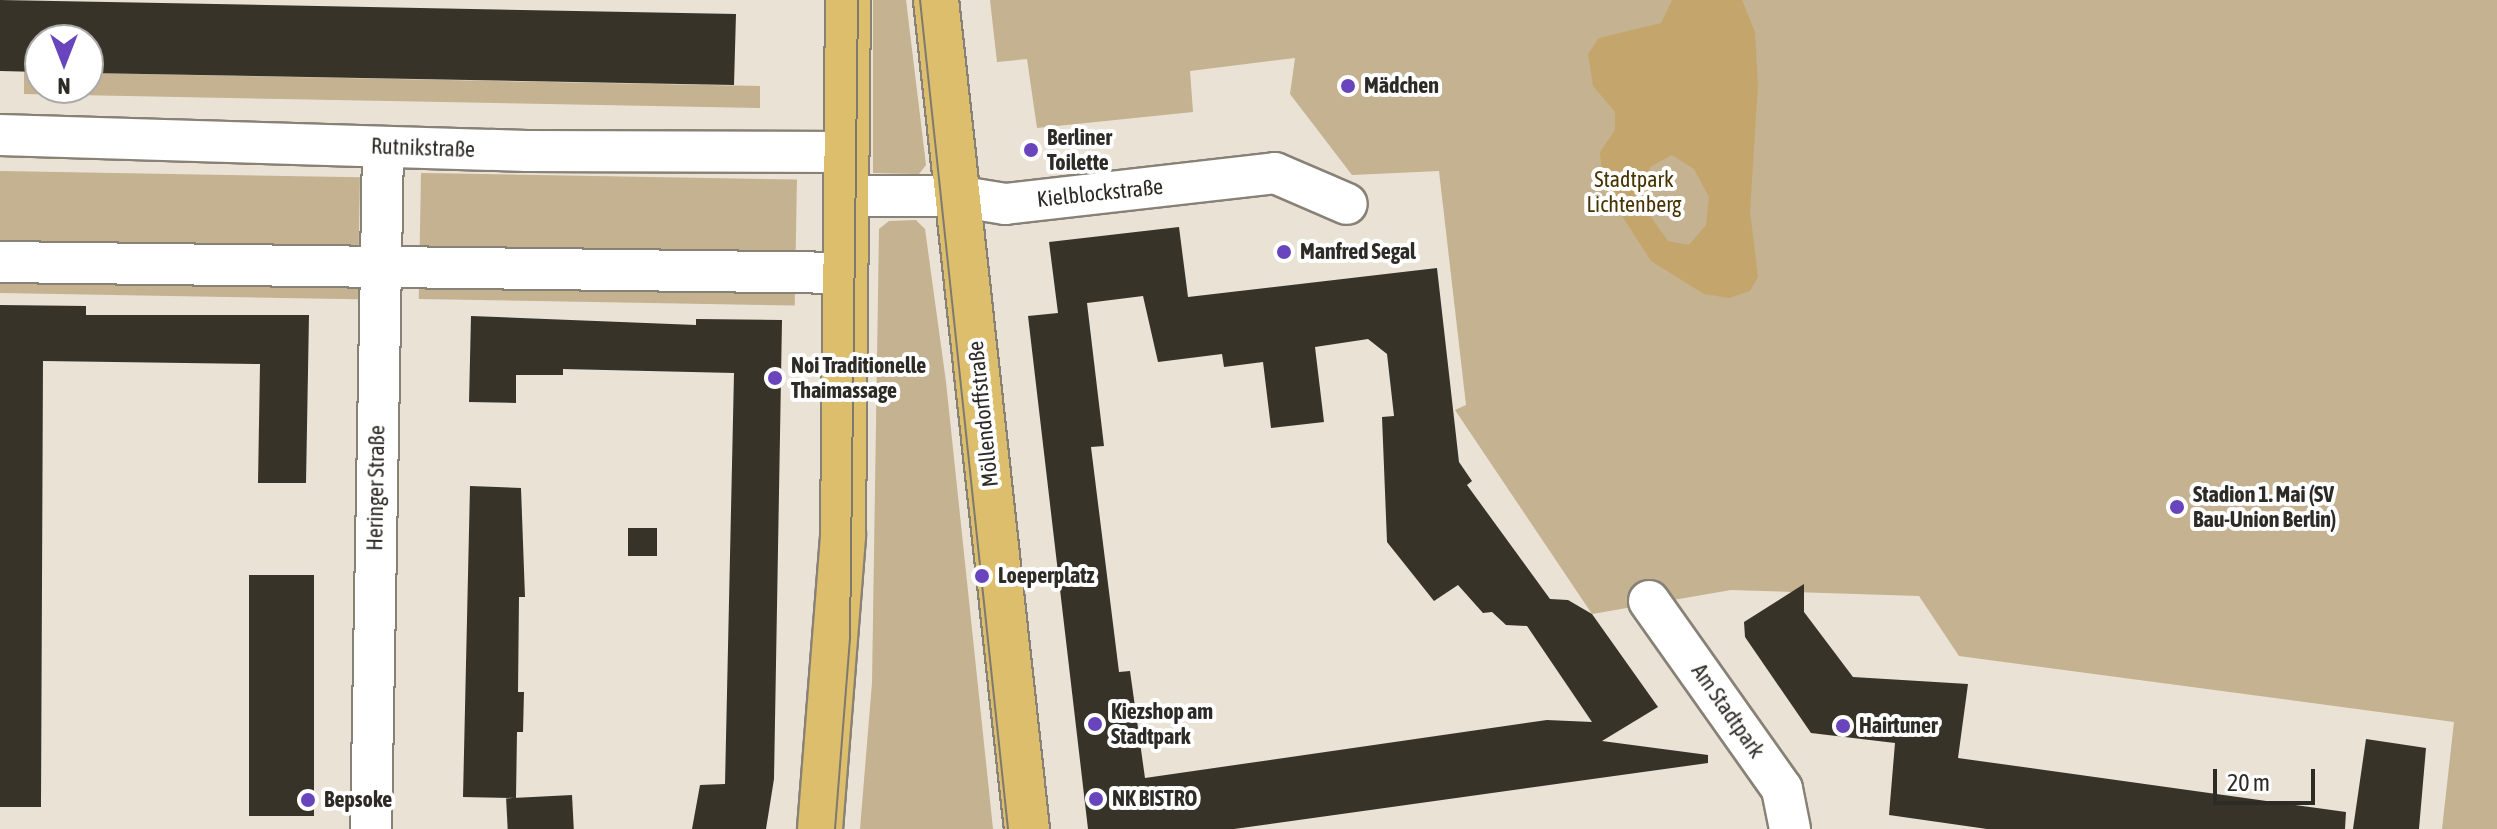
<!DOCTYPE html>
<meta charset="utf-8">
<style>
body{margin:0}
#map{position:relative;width:2497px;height:829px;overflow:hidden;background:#e9e2d5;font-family:"Asap Condensed",sans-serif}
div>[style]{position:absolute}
.green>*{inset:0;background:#c4b290;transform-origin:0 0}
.water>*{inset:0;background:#c4a66c}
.building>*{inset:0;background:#383329;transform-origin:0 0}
.roads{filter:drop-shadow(2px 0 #888176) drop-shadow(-2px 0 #888176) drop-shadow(0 2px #888176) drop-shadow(0 -2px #888176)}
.minor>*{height:40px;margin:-20px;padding:0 20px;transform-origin:20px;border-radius:20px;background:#fff}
.major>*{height:44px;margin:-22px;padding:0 22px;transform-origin:22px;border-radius:22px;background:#ddbe6d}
.tram>*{height:2px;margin:-1px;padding:0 1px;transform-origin:1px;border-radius:1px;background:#7d7971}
.dots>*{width:22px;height:22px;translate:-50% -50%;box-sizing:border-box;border:4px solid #fff;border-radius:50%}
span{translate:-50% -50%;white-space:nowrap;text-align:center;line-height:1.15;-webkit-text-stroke:8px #fff;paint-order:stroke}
.poi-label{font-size:22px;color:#2d2b26;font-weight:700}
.left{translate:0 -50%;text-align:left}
.street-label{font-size:22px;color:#2d2b26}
.park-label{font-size:22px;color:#473201}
.north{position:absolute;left:24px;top:24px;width:80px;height:80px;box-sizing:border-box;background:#fff;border:2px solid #abaaa8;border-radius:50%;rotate:180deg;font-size:22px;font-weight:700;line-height:32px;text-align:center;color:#2d2b26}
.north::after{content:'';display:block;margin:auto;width:28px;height:36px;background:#6945bd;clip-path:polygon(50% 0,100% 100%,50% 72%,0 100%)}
.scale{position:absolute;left:2213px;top:769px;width:102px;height:36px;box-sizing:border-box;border:4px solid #2d2b26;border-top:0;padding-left:10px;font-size:24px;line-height:28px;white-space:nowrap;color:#2d2b26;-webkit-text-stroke:6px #fff;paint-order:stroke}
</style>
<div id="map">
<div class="green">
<i style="clip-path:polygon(873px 0,906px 0,926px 165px,919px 174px,873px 173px)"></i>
<i style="clip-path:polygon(990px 0,2497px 0,2497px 829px,2442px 829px,2454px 722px,1959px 656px,1919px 596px,1731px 590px,1592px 614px,1455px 410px,1466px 405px,1439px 171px,1352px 175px,1290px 94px,1295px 58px,1190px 71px,1193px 112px,1037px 128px,1027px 59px,997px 62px)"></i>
<i style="clip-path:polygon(24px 71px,40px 72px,40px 88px,88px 88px,88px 73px,760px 86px,760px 108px,24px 94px)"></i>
<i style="left:0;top:171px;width:360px;height:122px;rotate:1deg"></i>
<i style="left:421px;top:173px;width:376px;height:126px;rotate:1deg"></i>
<i style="clip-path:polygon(916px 220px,925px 229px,946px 382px,993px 829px,860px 829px,872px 683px,879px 229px,889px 221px)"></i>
</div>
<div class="water">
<i style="clip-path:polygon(evenodd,1672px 0,1742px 0,1755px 32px,1758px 86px,1750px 211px,1758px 277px,1750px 291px,1729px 298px,1704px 294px,1651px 261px,1603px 186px,1600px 152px,1615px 130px,1615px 112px,1593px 86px,1588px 54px,1599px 38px,1661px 23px,1672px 0,1672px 155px,1694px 169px,1709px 197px,1706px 225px,1689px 245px,1668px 241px,1642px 204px,1650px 167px,1672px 155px)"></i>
</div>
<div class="building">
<i style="clip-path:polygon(0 0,736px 14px,734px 85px,88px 73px,88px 40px,40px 40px,40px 72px,0 71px)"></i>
<i style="clip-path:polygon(evenodd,1179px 227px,1188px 297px,1437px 268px,1459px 462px,1472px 481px,1467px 485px,1550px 599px,1568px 600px,1592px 614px,1658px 707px,1602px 741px,1708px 755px,1708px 763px,1234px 829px,1088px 829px,1028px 316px,1058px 313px,1049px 242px,1179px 227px,1143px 296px,1158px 362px,1222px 354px,1224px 367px,1263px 362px,1271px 428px,1324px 422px,1315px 347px,1368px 339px,1387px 354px,1394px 416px,1382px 417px,1387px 542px,1434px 601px,1458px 585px,1483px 613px,1492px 612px,1506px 625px,1527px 626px,1592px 722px,1547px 720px,1145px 778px,1130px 671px,1119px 672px,1091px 447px,1104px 446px,1087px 303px,1143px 296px)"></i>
<i style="clip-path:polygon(0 305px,86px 306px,86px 315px,309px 315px,306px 483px,258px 483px,260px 364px,43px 361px,41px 807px,0 807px)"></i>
<i style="clip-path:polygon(471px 316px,696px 325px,696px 319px,782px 320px,774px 779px,766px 829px,692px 829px,700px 785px,725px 784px,734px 373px,563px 369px,563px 375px,516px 375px,516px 403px,469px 402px)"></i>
<i style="clip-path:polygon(470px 486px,521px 488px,525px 597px,519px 597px,518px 692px,524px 692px,523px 732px,517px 732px,516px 798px,463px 797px)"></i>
<i style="left:628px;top:528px;width:29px;height:28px"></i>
<i style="left:314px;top:575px;width:241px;height:65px;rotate:90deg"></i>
<i style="clip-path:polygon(1804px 584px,1804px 612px,1853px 677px,1968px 684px,1958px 758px,2346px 812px,2345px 829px,1987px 829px,1889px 815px,1895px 743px,1811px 733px,1745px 637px,1744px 622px)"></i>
<i style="clip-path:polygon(2366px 739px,2426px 748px,2419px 829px,2353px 829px)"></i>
<i style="left:572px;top:795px;width:34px;height:66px;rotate:87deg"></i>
</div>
<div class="roads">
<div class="minor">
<i style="left:0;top:135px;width:527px;rotate:1.74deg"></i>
<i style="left:527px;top:151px;width:320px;rotate:0.2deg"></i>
<i style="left:847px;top:196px;width:109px"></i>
<i style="left:956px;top:196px;width:50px;rotate:9.3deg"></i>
<i style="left:1005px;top:204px;width:272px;rotate:-6.5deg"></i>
<i style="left:1275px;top:173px;width:78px;rotate:23.3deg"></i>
<i style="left:0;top:262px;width:847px;rotate:0.74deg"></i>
<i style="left:1649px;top:601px;width:230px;rotate:54.7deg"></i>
<i style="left:1782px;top:789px;width:41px;rotate:78.7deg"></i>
<i style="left:371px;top:829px;width:682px;rotate:-88.99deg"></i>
</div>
<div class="major">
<i style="left:936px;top:0;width:834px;rotate:83.74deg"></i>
<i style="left:820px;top:829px;width:294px;rotate:-85.5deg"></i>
<i style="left:843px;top:536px;width:536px;rotate:-89.47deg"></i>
</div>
</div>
<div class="tram">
<i style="left:920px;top:0;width:834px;rotate:83.94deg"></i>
<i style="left:835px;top:829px;width:193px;rotate:-85.5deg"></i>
<i style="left:850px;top:637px;width:637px;rotate:-89.28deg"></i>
</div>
<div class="dots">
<i style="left:1348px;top:86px;background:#6945bd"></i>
<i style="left:1031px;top:150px;background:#6945bd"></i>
<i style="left:1284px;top:252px;background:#6945bd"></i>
<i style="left:775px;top:378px;background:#6945bd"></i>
<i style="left:2177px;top:507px;background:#6945bd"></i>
<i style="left:982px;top:576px;background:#6945bd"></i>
<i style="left:1095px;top:724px;background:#6945bd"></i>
<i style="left:1843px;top:726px;background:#6945bd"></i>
<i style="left:1096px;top:799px;background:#6945bd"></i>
<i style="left:308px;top:800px;background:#6945bd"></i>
</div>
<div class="poi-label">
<span class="left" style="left:1364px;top:86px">Mädchen</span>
<span class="left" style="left:1047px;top:150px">Berliner<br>Toilette</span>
<span class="left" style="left:1300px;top:252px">Manfred Segal</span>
<span class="left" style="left:791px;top:378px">Noi Traditionelle<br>Thaimassage</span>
<span class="left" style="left:2193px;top:507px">Stadion 1. Mai (SV<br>Bau-Union Berlin)</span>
<span class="left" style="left:998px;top:576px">Loeperplatz</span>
<span class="left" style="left:1111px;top:724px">Kiezshop am<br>Stadtpark</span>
<span class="left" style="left:1859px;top:726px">Hairtuner</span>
<span class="left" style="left:1112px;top:799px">NK BISTRO</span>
<span class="left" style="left:324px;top:800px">Bepsoke</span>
</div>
<div class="street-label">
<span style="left:423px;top:148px;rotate:2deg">Rutnikstraße</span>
<span style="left:1100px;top:193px;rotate:-6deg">Kielblockstraße</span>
<span style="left:983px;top:414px;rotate:-96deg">Möllendorffstraße</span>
<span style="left:376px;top:488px;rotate:-89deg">Heringer Straße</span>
<span style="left:1728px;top:711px;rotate:55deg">Am Stadtpark</span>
</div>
<div class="park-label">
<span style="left:1634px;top:192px">Stadtpark<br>Lichtenberg</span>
</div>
<div class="north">N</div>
<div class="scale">20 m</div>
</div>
